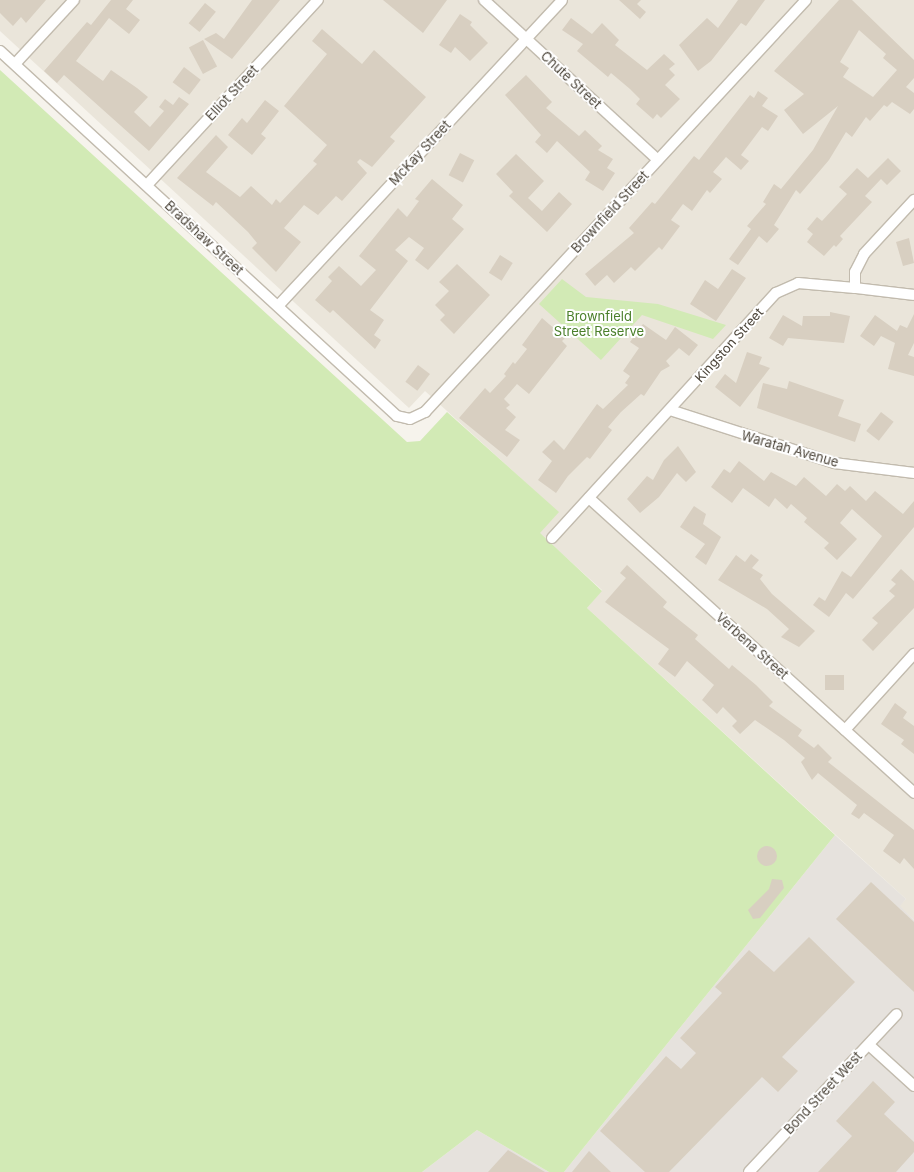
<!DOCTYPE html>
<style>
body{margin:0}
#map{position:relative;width:914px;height:1172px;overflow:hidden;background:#f6f3ec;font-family:Inter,sans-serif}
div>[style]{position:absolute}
.residential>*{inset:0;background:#eae5da}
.industrial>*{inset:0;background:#e6e2dd}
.green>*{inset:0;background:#d2eab5}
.building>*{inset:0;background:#d8cfc1;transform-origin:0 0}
.round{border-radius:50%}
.roads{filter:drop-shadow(1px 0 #c2bbae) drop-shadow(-1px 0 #c2bbae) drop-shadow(0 1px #c2bbae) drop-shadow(0 -1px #c2bbae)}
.minor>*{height:10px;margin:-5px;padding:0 5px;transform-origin:5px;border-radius:5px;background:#fff}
span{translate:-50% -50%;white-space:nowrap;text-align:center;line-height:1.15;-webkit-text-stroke:4px #fff;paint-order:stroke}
.street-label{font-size:13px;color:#4b4439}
.park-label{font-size:13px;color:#4a7f2a}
</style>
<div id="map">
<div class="residential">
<i style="clip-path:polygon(0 0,914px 0,914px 920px,899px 906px,906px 899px,587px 608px,602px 590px,539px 533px,558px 512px,425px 391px,409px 408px,0 31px)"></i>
</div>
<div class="industrial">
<i style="clip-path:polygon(835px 835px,906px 899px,900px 906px,914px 920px,914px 1172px,564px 1172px)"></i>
<i style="clip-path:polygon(477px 1130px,549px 1172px,422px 1172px)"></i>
</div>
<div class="green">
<i style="clip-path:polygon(0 70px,407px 442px,420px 441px,447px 412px,559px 512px,540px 533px,602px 591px,587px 608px,835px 835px,564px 1172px,549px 1172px,477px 1130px,422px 1172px,0 1172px)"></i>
<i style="clip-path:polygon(562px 279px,586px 297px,658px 304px,726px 325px,713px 339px,642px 315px,601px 360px,539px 304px)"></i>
</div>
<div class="building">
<i style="clip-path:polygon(0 0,46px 0,26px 23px,21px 17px,13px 26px,0 13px)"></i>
<i style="clip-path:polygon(111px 0,133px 0,126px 9px,140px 20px,129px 34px,109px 18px,76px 61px,103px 81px,111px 70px,137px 88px,148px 97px,134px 112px,150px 127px,164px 111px,159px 107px,165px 99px,173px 105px,179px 97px,189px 104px,149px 151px,64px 75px,57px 83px,44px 71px,87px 22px,91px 25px)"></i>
<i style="clip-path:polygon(252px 0,280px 0,232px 59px,204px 39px,216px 33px,224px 39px)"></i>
<i style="clip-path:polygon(383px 0,447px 0,423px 33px)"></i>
<i style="clip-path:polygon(619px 0,641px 0,637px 4px,646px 12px,640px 19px)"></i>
<i style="clip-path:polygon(738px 0,765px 0,746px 26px,741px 23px,711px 61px,698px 71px,679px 45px,707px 18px,718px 28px)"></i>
<i style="clip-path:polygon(evenodd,839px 0,852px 0,914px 60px,914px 78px,906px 87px,914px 93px,914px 109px,910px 114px,892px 102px,887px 107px,884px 105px,870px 121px,866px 117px,852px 137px,846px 132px,829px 160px,800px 194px,796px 190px,774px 225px,779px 229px,767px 243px,759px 236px,738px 265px,729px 259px,751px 229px,747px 226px,766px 204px,763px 202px,774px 184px,781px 189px,813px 150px,838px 106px,803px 134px,784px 110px,804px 94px,774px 71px,839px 0,859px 30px,886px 54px,883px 58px,897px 70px,873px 97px,843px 77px,849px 68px,840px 62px,859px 30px)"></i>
<i style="left:205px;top:3px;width:14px;height:26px;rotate:39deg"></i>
<i style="clip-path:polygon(460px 14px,472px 22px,470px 25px,488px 43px,470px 61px,455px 47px,451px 53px,439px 45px)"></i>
<i style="clip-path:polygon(571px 18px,592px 34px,602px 23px,619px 40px,615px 45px,647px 70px,664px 54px,675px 64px,669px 69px,675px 75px,665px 85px,680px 99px,661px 118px,657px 114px,653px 119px,636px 104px,640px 99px,630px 89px,611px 73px,608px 77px,577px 51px,583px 44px,562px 30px)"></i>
<i style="clip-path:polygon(322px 29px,362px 64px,374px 50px,426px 97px,390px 137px,395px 141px,372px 167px,360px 159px,357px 162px,367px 173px,342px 201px,336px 196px,318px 215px,304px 205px,284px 228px,301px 242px,276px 272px,252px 248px,257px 243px,248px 232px,216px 202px,213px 206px,177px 178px,216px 135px,228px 147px,206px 172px,240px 197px,251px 186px,272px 205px,276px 199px,280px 203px,317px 164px,313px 161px,327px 145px,284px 106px,327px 54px,312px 41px)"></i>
<i style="left:203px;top:40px;width:30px;height:16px;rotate:62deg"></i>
<i style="left:184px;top:67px;width:21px;height:19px;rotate:37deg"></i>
<i style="clip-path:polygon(526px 75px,552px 102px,546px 108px,579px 136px,585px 130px,602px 146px,598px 150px,613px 159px,607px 168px,615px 173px,603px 191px,585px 180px,590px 172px,557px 141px,547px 153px,535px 142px,541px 135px,505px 95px)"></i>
<i style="clip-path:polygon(758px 91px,768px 98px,762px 106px,778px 116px,768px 131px,762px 127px,741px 155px,749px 161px,741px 170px,726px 157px,713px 172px,722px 179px,710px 193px,707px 190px,692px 211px,683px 204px,671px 220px,680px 226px,662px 250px,659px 247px,635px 271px,631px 267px,614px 283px,607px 275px,595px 286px,585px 274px,634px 233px,629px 228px,652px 202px,655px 204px,694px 156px,699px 160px,750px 95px,754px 98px)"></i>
<i style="clip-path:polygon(265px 100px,279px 111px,261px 134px,266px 138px,252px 155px,228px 135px,242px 118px,247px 123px)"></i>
<i style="left:460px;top:153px;width:16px;height:25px;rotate:27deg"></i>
<i style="clip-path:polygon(516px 154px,544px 181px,528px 198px,542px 211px,559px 192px,572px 204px,547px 232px,509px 196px,513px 192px,496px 174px)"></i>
<i style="clip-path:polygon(888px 158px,901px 171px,887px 185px,881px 179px,865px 196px,872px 202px,840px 236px,843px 239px,836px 247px,834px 245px,824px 256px,807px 242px,813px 234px,807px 229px,817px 217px,822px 221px,847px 194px,839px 187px,857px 168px,868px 178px)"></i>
<i style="clip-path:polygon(432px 179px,463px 205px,452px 219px,464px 229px,428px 270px,415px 260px,424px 248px,409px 237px,395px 250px,408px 261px,370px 310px,384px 320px,374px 335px,381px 340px,375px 349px,333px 310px,330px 313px,315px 300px,332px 281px,328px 277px,339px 266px,361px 286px,376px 270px,359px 256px,398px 208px,407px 217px,419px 201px,415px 199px)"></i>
<i style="clip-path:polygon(909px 238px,914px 263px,903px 266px,896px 242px)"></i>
<i style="left:500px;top:255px;width:15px;height:21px;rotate:32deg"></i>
<i style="clip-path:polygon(457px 264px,490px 295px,454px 334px,440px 320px,445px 315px,435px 305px,449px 291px,439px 282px)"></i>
<i style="clip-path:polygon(732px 269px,746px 278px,716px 321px,690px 304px,705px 280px,718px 289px)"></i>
<i style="clip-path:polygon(830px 312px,850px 316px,844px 343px,788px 338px,783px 346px,769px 338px,783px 315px,802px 326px,803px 316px,830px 316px)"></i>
<i style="clip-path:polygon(914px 314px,914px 343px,908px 355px,914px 357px,914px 376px,888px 369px,895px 343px,881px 336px,874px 346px,860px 336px,875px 315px,897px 331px,900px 325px,907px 328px)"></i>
<i style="clip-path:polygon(542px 318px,565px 338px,562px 341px,567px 346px,529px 394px,517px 384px,504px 399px,510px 405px,506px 408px,516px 417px,505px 430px,520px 440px,507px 457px,459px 418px,485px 388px,490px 393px,506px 376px,504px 374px,513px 362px,515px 364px,527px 349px,522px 345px)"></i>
<i style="clip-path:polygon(643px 324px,666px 340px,675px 327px,698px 345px,689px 356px,679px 348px,666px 361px,670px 366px,661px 371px,644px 396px,641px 394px,621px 412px,608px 427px,612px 430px,590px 459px,587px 457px,568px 476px,556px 493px,538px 480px,552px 461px,542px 452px,554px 440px,564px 450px,597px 404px,603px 409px,628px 385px,625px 383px,630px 376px,623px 371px,639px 348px,630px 342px)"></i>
<i style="clip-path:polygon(747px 352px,762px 357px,759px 364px,770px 368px,740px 407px,715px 387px,725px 374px,736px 383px)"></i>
<i style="left:418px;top:365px;width:15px;height:21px;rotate:37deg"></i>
<i style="clip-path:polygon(789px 381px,844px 400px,838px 416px,861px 424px,855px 442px,757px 408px,763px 383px,787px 389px)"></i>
<i style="left:881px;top:412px;width:16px;height:24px;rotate:38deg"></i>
<i style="clip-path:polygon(678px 446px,696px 472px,686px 482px,677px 473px,659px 497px,640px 513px,627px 499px,647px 476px,653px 480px,664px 460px)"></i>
<i style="clip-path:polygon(739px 461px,764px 481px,771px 472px,796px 486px,804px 477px,826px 496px,837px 484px,845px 491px,850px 486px,866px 501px,875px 491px,903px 514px,914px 501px,914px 527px,853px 599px,846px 593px,829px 617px,813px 605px,819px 597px,825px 601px,842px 571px,851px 577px,882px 536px,852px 509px,840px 523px,857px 539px,837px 560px,824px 548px,829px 543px,804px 522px,807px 518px,791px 504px,787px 509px,775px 498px,769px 507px,743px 488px,732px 503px,711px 487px,724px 469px,730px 473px)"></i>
<i style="clip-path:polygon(694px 506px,706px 514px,703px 524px,721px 537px,706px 565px,695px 557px,705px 544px,680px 527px)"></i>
<i style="clip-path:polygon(751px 554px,759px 560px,752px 568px,763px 575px,760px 579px,772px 594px,815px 631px,799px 647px,781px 637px,789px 629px,767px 609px,718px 580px,736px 555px,745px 562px)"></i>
<i style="clip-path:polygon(627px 565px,667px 602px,663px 607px,698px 635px,695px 639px,729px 669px,732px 665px,756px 685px,773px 702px,769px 706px,802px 730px,798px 736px,814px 748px,818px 744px,832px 758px,828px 762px,914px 830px,914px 869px,904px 858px,900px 864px,883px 851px,894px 835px,864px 813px,859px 819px,851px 814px,857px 805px,818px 773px,812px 780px,801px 762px,805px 758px,784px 740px,755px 720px,740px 734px,732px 726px,737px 721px,723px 707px,717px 714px,702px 700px,714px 685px,687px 661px,675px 677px,658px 664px,669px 649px,605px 602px,626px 578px,620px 573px)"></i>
<i style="clip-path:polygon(901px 569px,914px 581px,914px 608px,873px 651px,862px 640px,878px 623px,872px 618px,895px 596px,889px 591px,896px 584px,891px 580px)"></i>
<i style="left:825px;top:675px;width:19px;height:15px"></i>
<i style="clip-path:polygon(895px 703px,907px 712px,903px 718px,914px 726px,914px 754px,901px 744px,904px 740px,881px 724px)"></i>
<i class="round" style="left:757px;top:846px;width:20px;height:20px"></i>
<i style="clip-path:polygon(772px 879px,782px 880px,784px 888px,760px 918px,753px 919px,748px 910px,769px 889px)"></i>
<i style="clip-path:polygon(871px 882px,914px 922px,914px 992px,836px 919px)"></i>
<i style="clip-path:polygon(809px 937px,855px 982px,782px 1057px,798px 1071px,778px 1092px,762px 1077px,669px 1172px,645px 1172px,600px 1131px,666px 1056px,681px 1069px,696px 1053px,680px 1038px,722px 993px,715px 987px,749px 950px,774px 972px)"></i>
<i style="clip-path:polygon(873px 1081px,895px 1102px,884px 1114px,914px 1142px,914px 1152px,896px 1172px,818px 1172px,852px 1136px,836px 1121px)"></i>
<i style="clip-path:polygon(508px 1150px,545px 1172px,488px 1172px)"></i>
<i style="clip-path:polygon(589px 1151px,611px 1172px,572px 1172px)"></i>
</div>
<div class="roads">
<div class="minor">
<i style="left:484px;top:0;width:236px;rotate:42.6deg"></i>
<i style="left:0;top:51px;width:539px;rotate:42.6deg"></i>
<i style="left:397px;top:416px;width:13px;rotate:13deg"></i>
<i style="left:410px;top:419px;width:17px;rotate:-25deg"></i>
<i style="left:425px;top:412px;width:561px;rotate:-47.24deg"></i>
<i style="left:15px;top:64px;width:87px;rotate:-47.3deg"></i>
<i style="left:147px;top:185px;width:252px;rotate:-47.3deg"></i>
<i style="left:855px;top:288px;width:59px;rotate:6.8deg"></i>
<i style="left:278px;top:306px;width:417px;rotate:-47.1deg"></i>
<i style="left:670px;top:410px;width:172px;rotate:17.9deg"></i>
<i style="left:834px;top:463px;width:81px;rotate:7.1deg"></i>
<i style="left:589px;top:498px;width:439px;rotate:42.2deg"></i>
<i style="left:552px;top:538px;width:332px;rotate:-47.6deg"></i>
<i style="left:776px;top:293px;width:24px;rotate:-24deg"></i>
<i style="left:798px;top:283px;width:57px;rotate:5deg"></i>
<i style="left:855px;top:288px;width:16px;rotate:-90deg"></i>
<i style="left:855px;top:272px;width:20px;rotate:-63deg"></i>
<i style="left:864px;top:254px;width:74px;rotate:-47.2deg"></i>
<i style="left:845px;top:730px;width:103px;rotate:-47.8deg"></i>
<i style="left:869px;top:1045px;width:61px;rotate:42.3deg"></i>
<i style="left:749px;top:1172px;width:216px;rotate:-46.9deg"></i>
</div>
</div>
<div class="street-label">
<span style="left:571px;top:80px;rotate:43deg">Chute Street</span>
<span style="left:232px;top:93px;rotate:-47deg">Elliot Street</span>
<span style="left:420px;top:153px;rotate:-47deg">McKay Street</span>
<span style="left:610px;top:212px;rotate:-47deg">Brownfield Street</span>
<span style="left:204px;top:238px;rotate:43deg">Bradshaw Street</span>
<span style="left:729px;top:345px;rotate:-48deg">Kingston Street</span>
<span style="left:790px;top:449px;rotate:16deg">Waratah Avenue</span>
<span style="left:752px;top:646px;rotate:42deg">Verbena Street</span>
<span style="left:823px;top:1093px;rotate:-47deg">Bond Street West</span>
</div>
<div class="park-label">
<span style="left:599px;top:324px">Brownfield<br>Street Reserve</span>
</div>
</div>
